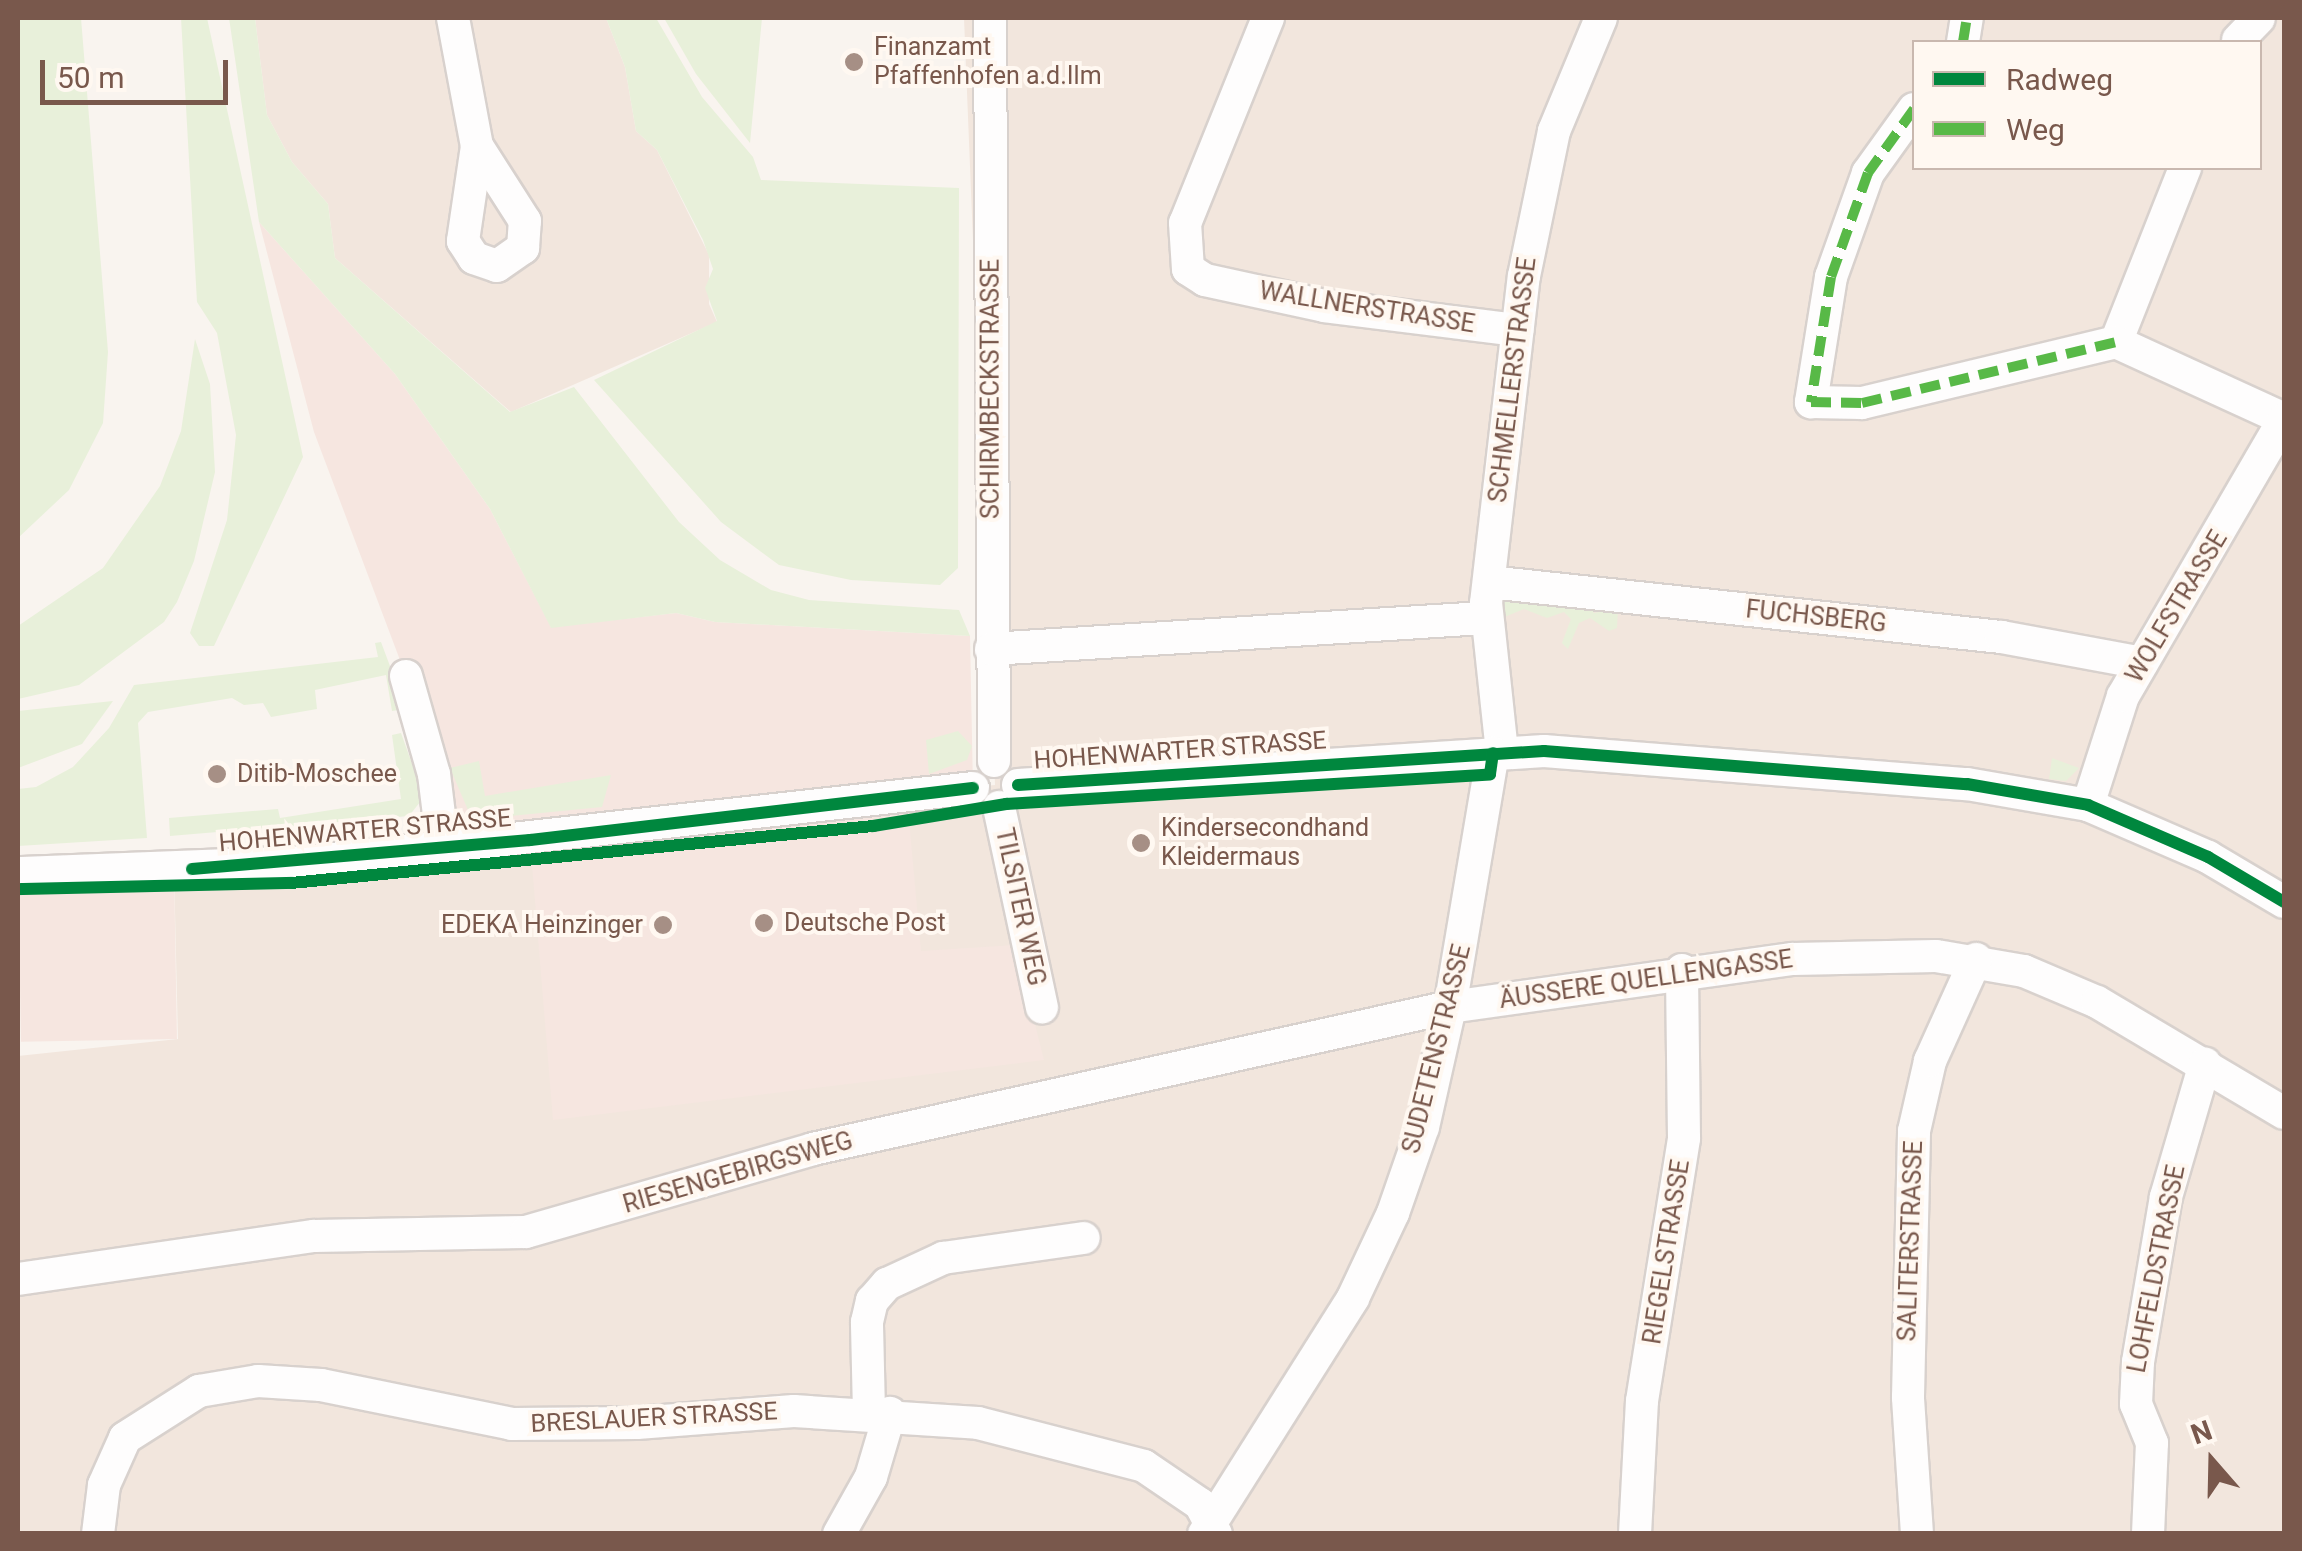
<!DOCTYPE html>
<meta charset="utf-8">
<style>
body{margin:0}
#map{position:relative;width:2302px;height:1551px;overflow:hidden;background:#f9f4ef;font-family:Roboto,sans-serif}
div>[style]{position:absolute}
.residential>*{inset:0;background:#f2e6dd}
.commercial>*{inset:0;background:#f6e6e0;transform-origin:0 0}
.green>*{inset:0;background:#e8f0da}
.roads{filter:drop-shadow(2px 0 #d8d1cd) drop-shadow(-2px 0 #d8d1cd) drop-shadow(0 2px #d8d1cd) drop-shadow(0 -2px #d8d1cd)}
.minor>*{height:32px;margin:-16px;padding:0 16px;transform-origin:16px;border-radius:16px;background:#fefdfd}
.quiet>*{height:10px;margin-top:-5px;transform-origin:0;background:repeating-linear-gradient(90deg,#58b947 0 20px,transparent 0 30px)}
.cycleway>*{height:12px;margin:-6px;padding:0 6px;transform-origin:6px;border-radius:6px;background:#00873e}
.dots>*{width:28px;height:28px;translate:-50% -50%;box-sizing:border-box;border:5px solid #fff8f1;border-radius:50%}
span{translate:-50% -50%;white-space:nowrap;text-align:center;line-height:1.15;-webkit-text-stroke:8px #fff8f1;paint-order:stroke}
.poi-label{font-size:25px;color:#79584c}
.left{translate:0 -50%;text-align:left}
.right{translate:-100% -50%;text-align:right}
.street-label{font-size:25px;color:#79584c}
.frame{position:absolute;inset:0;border:20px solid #79584c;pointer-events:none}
.legend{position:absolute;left:1912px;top:40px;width:350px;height:130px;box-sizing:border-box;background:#fff8f1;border:2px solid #c9b8af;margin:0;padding:12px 18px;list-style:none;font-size:30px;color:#79584c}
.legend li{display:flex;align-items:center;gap:20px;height:50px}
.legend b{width:50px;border:2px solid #c9b8af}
.north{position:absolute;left:2162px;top:1411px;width:100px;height:100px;-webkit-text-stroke:8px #fff8f1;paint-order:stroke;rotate:340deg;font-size:28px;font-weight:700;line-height:40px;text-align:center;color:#79584c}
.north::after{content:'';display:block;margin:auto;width:35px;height:45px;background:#79584c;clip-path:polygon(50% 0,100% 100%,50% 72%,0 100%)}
.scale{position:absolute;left:40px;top:60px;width:188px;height:45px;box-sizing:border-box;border:5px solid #79584c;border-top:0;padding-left:12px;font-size:30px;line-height:35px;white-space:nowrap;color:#79584c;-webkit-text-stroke:8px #fff8f1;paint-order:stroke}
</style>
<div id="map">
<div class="residential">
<i style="clip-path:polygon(255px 18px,606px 18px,625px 67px,636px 131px,657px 150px,709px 255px,709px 304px,717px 322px,511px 412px,335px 258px,328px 204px,292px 162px,267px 115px)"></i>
<i style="clip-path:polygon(evenodd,964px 18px,2284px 18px,2284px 1533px,18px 1533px,18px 1056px,178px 1039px,174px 870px,995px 785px,964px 18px,1914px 42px,2260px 42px,2260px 168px,1914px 168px,1914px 42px)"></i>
</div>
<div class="commercial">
<i style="clip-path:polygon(259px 222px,395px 374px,490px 509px,551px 627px,676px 613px,715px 622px,970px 636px,973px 788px,907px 798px,921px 951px,1015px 945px,1044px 1060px,553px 1120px,530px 840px,443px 847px,406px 676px,314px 432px)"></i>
<i style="left:174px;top:870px;width:169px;height:156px;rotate:89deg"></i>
</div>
<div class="green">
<i style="clip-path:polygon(18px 18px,81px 18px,108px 352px,103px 423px,69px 490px,18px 538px)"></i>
<i style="clip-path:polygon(181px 18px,207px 18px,303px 457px,214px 646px,199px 646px,190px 633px,227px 520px,236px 435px,217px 333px,197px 302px)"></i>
<i style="clip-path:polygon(229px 18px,255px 18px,267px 115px,292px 162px,328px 204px,335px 258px,510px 412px,574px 387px,679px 522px,720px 560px,771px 590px,809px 600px,959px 610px,970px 636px,715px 622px,676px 613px,551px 628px,490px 509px,395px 374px,259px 222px)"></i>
<i style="clip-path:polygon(606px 18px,656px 18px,702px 97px,753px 157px,761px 180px,959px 188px,958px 568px,940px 585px,851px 580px,779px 565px,721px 522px,594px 380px,717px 321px,705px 288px,713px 269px,703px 240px,657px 150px,636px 131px,625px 67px)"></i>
<i style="clip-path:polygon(664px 18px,762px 18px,750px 143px,696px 74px)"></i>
<i style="clip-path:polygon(195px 339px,210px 384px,215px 472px,194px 561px,177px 602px,164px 622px,79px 685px,18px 699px,18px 626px,103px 568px,160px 486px,181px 431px)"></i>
<i style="clip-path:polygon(1496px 597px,1588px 604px,1594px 613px,1618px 608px,1617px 628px,1609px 631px,1590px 618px,1579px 623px,1568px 649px,1562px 643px,1571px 619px,1564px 612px,1547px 618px,1524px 609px,1497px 620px)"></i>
<i style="clip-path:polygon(381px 642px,403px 701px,398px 710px,392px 711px,386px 675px,315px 690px,317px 709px,271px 717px,263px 703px,244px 705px,232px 698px,148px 712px,138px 723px,147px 838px,18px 846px,18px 789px,36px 787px,73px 767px,109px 728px,134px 685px,378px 657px,375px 643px)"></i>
<i style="clip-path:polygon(113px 701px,82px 744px,18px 768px,18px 711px)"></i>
<i style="clip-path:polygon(958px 731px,972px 746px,967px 760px,929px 774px,926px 740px)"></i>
<i style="clip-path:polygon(401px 733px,424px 797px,409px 816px,170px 836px,169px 818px,278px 809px,280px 818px,401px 799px,392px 735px)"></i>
<i style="clip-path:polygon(2052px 758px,2079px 768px,2066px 781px,2049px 779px)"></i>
<i style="clip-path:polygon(479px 761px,485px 796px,611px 775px,602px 807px,490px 818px,468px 810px,450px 768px)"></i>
</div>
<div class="roads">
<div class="minor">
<i style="left:453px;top:18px;width:130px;rotate:79.4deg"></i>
<i style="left:477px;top:146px;width:96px;rotate:98.4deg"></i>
<i style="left:463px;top:241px;width:20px;rotate:57deg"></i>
<i style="left:474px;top:258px;width:24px;rotate:19deg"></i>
<i style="left:497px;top:266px;width:32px;rotate:-35deg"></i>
<i style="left:523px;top:248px;width:27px;rotate:-86deg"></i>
<i style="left:525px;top:221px;width:89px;rotate:-122.6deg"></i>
<i style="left:990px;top:18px;width:743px;rotate:89.69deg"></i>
<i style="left:1268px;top:18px;width:221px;rotate:112deg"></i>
<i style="left:1185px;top:223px;width:46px;rotate:86.3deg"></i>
<i style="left:1188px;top:269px;width:20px;rotate:33deg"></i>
<i style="left:1205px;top:280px;width:122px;rotate:12.3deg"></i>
<i style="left:1324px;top:306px;width:195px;rotate:7.1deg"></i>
<i style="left:2238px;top:40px;width:30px;rotate:-46deg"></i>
<i style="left:1963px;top:42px;width:24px;rotate:-81deg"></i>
<i style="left:1914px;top:109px;width:79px;rotate:125.7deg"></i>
<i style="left:1868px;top:173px;width:110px;rotate:109.6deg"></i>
<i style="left:1831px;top:277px;width:127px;rotate:99.1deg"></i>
<i style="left:1811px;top:402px;width:51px;rotate:1.1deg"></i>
<i style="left:1862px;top:403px;width:261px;rotate:-13.5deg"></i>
<i style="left:2185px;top:168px;width:187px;rotate:111.6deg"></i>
<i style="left:2116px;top:342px;width:183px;rotate:24.6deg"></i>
<i style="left:1489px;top:582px;width:515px;rotate:6.13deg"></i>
<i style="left:2001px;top:637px;width:143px;rotate:10.4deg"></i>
<i style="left:991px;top:649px;width:495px;rotate:-3.6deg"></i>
<i style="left:406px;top:676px;width:102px;rotate:74.1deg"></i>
<i style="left:434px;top:774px;width:74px;rotate:83deg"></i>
<i style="left:1502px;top:752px;width:150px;rotate:-96.1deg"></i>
<i style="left:1486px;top:603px;width:329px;rotate:-83.4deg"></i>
<i style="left:1524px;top:276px;width:148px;rotate:-78.3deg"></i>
<i style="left:1554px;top:131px;width:122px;rotate:-67.4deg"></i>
<i style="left:1018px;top:785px;width:527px;rotate:-3.7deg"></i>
<i style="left:1544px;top:751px;width:424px;rotate:4.5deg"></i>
<i style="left:1967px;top:784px;width:123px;rotate:9.8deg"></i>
<i style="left:2088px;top:805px;width:131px;rotate:23.4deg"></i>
<i style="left:2208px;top:857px;width:88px;rotate:30.6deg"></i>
<i style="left:2088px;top:805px;width:114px;rotate:-72.2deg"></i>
<i style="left:2123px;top:696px;width:320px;rotate:-59.8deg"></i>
<i style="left:999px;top:807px;width:205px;rotate:77.9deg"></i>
<i style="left:18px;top:873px;width:286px;rotate:-2.2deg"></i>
<i style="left:304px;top:862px;width:673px;rotate:-6.31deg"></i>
<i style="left:18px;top:1279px;width:299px;rotate:-8.3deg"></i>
<i style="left:314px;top:1236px;width:212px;rotate:-1.1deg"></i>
<i style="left:526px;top:1232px;width:299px;rotate:-16.1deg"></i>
<i style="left:813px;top:1149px;width:653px;rotate:-12.57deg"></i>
<i style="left:1450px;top:1007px;width:346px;rotate:-8deg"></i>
<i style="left:1793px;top:959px;width:143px;rotate:-1.2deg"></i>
<i style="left:1936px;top:956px;width:89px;rotate:9.7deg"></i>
<i style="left:2024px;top:971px;width:79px;rotate:23deg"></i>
<i style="left:2097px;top:1002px;width:217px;rotate:30.7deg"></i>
<i style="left:869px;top:1413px;width:91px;rotate:-91.3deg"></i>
<i style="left:867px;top:1322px;width:22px;rotate:-77deg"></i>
<i style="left:872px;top:1301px;width:23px;rotate:-49deg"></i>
<i style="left:887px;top:1284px;width:62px;rotate:-24.9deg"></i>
<i style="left:943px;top:1258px;width:142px;rotate:-8.1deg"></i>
<i style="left:98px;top:1534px;width:49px;rotate:-83deg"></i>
<i style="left:104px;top:1485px;width:51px;rotate:-65.9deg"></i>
<i style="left:125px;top:1438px;width:88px;rotate:-32.4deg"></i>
<i style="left:199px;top:1391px;width:60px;rotate:-9.6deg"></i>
<i style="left:258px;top:1381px;width:63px;rotate:3.6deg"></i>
<i style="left:321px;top:1385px;width:195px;rotate:11.5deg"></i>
<i style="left:512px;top:1424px;width:125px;rotate:-0.5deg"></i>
<i style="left:637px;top:1423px;width:157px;rotate:-4.4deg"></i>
<i style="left:794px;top:1411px;width:184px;rotate:3.7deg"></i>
<i style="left:978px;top:1423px;width:171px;rotate:14.5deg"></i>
<i style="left:1144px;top:1466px;width:68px;rotate:34.2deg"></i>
<i style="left:1200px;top:1504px;width:34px;rotate:62deg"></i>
<i style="left:839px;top:1534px;width:65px;rotate:-60.7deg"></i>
<i style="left:871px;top:1477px;width:67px;rotate:-73.5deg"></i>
<i style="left:1204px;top:1534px;width:279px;rotate:-57.7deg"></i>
<i style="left:1353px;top:1298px;width:94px;rotate:-64.8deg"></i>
<i style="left:1393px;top:1213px;width:91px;rotate:-70.8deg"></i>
<i style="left:1423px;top:1127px;width:123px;rotate:-77.3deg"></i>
<i style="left:1450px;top:1007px;width:258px;rotate:-80.4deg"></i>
<i style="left:1635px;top:1534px;width:133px;rotate:-87deg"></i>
<i style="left:1642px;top:1401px;width:266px;rotate:-80.9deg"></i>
<i style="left:1684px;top:1138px;width:168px;rotate:-90.7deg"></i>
<i style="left:1917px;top:1534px;width:137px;rotate:-93.8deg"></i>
<i style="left:1908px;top:1397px;width:266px;rotate:-88.7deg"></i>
<i style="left:1914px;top:1131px;width:72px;rotate:-77.1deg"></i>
<i style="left:1930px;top:1061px;width:112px;rotate:-65.7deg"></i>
<i style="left:2148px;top:1534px;width:91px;rotate:-87.5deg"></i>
<i style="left:2152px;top:1443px;width:42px;rotate:-112.3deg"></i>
<i style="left:2136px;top:1404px;width:42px;rotate:-87.3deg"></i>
<i style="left:2138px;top:1362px;width:167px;rotate:-80.4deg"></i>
<i style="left:2166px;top:1197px;width:139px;rotate:-73.7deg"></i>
</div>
</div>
<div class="quiet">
<i style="left:1963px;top:42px;width:24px;rotate:-81deg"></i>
<i style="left:1914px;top:109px;width:79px;rotate:125.7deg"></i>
<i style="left:1868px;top:173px;width:110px;rotate:109.6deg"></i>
<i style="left:1831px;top:277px;width:127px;rotate:99.1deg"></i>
<i style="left:1811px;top:402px;width:51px;rotate:1.1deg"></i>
<i style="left:1862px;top:403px;width:261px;rotate:-13.5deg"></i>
</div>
<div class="cycleway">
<i style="left:1018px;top:785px;width:527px;rotate:-3.7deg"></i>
<i style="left:1544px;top:751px;width:424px;rotate:4.5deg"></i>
<i style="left:1967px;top:784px;width:123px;rotate:9.8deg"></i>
<i style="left:2088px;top:805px;width:131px;rotate:23.4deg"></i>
<i style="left:2208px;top:857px;width:88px;rotate:30.6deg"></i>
<i style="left:192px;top:869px;width:339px;rotate:-4.9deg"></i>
<i style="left:530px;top:840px;width:446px;rotate:-6.7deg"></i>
<i style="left:18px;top:889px;width:273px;rotate:-1.3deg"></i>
<i style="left:291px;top:883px;width:585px;rotate:-5.59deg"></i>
<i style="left:873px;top:826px;width:135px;rotate:-9.4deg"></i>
<i style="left:1006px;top:804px;width:485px;rotate:-3.5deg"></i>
<i style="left:1490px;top:774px;width:21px;rotate:-82deg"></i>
</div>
<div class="dots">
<i style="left:854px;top:62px;background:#a68f85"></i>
<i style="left:217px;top:774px;background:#a68f85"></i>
<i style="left:1141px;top:843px;background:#a68f85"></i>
<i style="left:764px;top:923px;background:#a68f85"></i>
<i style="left:663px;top:925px;background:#a68f85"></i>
</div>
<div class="poi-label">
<span class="left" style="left:874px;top:62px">Finanzamt<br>Pfaffenhofen a.d.Ilm</span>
<span class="left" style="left:237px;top:774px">Ditib-Moschee</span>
<span class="left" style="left:1161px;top:843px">Kindersecondhand<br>Kleidermaus</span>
<span class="left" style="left:784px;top:923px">Deutsche Post</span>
<span class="right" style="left:643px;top:925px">EDEKA Heinzinger</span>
</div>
<div class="street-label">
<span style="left:1367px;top:308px;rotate:9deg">WALLNERSTRASSE</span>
<span style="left:1513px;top:380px;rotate:-83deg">SCHMELLERSTRASSE</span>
<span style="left:991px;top:389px;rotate:-90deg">SCHIRMBECKSTRASSE</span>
<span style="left:2177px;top:607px;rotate:-59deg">WOLFSTRASSE</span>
<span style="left:1816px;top:617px;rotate:6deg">FUCHSBERG</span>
<span style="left:1180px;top:751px;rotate:-4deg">HOHENWARTER STRASSE</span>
<span style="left:365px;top:831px;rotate:-5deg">HOHENWARTER STRASSE</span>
<span style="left:1020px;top:907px;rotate:78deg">TILSITER WEG</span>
<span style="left:1646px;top:980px;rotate:-8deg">ÄUSSERE QUELLENGASSE</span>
<span style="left:1437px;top:1049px;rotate:-76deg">SUDETENSTRASSE</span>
<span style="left:738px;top:1173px;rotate:-16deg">RIESENGEBIRGSWEG</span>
<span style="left:1911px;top:1241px;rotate:-88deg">SALITERSTRASSE</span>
<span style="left:1667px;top:1252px;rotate:-81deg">RIEGELSTRASSE</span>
<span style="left:2157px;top:1269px;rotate:-79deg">LOHFELDSTRASSE</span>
<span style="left:654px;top:1418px;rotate:-3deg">BRESLAUER STRASSE</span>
</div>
<div class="frame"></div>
<ul class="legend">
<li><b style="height:12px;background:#00873e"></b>Radweg</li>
<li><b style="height:12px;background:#58b947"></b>Weg</li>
</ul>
<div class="north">N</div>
<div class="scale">50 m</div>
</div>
